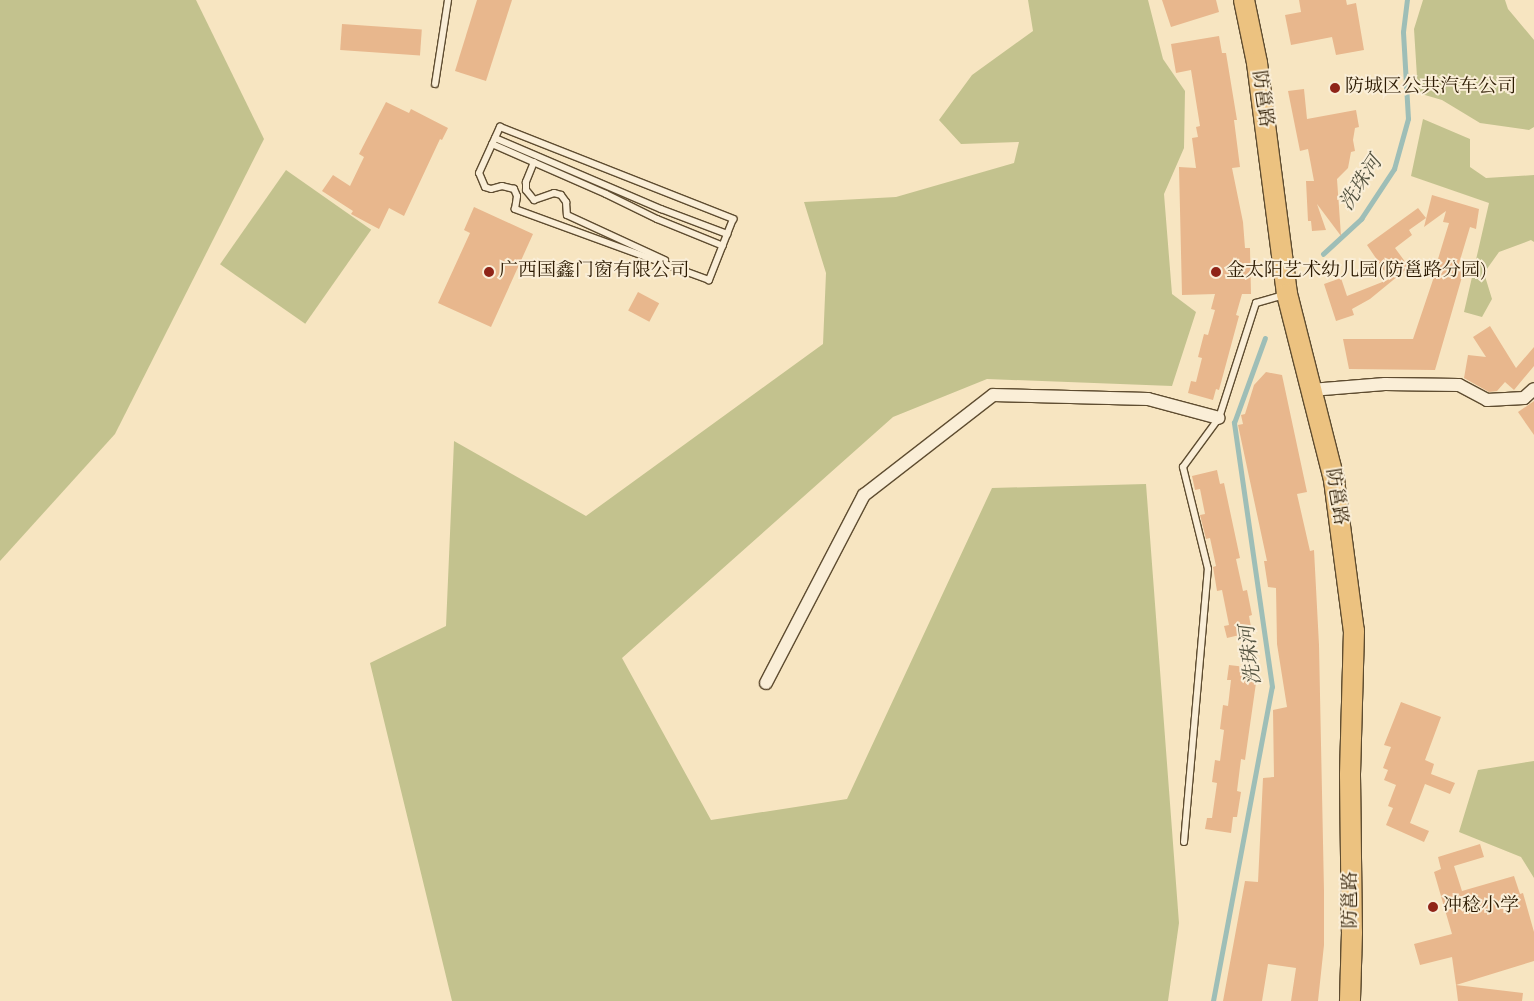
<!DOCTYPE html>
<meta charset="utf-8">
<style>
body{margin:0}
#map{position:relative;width:1534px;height:1001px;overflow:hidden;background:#f7e5c1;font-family:"Old Standard TT","Noto Serif SC",serif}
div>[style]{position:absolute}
.green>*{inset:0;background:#c3c28e;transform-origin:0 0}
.stream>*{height:4.5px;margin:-2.25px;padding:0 2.25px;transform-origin:2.25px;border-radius:2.25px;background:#9ebeb7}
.building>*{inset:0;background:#e8b78d;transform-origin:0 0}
.roads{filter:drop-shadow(1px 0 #5e4c30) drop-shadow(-1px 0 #5e4c30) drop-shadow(0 1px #5e4c30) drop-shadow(0 -1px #5e4c30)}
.service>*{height:6px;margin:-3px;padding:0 3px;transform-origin:3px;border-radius:3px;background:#faeed7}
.minor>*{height:12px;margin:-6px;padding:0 6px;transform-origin:6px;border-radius:6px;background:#faeed7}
.trunk>*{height:20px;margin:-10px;padding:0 10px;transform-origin:10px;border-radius:10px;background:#ecc280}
.dots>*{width:14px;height:14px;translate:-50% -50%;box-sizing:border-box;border:2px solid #faeed7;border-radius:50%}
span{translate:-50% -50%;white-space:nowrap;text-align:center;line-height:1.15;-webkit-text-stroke:4px #faeed7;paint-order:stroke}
.poi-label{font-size:19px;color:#2b1900}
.left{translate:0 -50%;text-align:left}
.street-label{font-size:19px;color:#2b1900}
.water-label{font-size:20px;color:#535340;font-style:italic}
</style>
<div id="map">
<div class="green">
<i style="clip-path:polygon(0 0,196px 0,264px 139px,115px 434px,0 561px)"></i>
<i style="clip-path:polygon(1028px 0,1148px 0,1163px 59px,1185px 91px,1184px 148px,1164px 194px,1172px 294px,1196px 312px,1172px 386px,987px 379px,893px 417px,622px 658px,711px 820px,847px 799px,992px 488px,1146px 484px,1179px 923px,1168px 1001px,452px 1001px,370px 663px,446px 626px,454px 441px,586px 516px,823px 344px,826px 273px,804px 202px,896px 197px,1014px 163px,1019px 142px,961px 144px,939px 120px,972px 75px,1033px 31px)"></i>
<i style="clip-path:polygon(1423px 0,1505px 0,1508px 9px,1534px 40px,1534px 127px,1529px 130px,1480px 123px,1442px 100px,1418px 93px,1414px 29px)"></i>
<i style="clip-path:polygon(1423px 119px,1470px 139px,1470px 167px,1486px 178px,1534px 175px,1534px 242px,1531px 240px,1499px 252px,1484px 273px,1492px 299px,1482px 317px,1464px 312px,1489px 203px,1411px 176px)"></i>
<i style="left:286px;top:170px;width:104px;height:115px;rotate:35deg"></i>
<i style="clip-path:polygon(1534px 761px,1534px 878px,1521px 857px,1459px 832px,1478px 770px)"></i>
</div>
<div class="stream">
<i style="left:1323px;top:254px;width:52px;rotate:-42.6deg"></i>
<i style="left:1361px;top:219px;width:60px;rotate:-56.6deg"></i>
<i style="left:1394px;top:169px;width:52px;rotate:-74.4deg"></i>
<i style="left:1408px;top:119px;width:87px;rotate:-93.3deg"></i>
<i style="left:1403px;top:32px;width:32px;rotate:-83deg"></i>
<i style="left:1213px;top:1001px;width:319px;rotate:-79.4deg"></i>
<i style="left:1272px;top:687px;width:267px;rotate:-98.2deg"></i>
<i style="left:1234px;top:423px;width:90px;rotate:-70deg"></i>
</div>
<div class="building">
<i style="clip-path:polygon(477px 0,512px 0,486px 81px,455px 71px)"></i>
<i style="clip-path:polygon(1162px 0,1216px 0,1219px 12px,1171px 27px)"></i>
<i style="clip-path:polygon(1299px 0,1346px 0,1347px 5px,1356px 3px,1364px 50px,1336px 55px,1332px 37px,1291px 45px,1285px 15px,1301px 12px)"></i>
<i style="left:342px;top:24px;width:80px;height:26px;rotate:4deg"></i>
<i style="clip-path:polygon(1219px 36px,1222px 53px,1226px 53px,1237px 120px,1234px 120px,1240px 167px,1232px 168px,1243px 222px,1245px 248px,1250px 248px,1251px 294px,1242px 294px,1236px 315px,1239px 316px,1219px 390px,1216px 389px,1213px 400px,1188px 393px,1191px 381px,1196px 382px,1202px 358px,1198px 357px,1204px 334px,1208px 335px,1215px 310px,1211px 309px,1215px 294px,1182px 295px,1179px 167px,1196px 168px,1192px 138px,1198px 137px,1196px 127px,1200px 126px,1191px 70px,1176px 73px,1171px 44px)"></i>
<i style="clip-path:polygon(1304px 89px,1307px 119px,1356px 110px,1359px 127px,1355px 128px,1353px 140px,1355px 151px,1351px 152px,1348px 168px,1337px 179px,1341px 236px,1317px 204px,1326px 230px,1312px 231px,1311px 221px,1308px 221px,1306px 181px,1314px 181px,1308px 149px,1300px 151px,1288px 91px)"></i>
<i style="clip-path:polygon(386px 102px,409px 113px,411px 109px,448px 128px,442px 140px,440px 139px,404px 216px,389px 208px,379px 229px,351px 214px,353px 211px,322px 191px,333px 175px,350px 186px,364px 157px,359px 154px)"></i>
<i style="clip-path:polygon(1432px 195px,1479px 209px,1476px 229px,1470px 227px,1458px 267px,1464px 270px,1435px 370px,1349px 369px,1343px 339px,1413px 339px,1440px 259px,1438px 259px,1449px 223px,1443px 222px,1446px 211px,1424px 227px)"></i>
<i style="clip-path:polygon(474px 207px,533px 234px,491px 327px,438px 303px,470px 233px,464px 230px)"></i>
<i style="clip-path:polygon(1418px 208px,1426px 218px,1409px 230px,1412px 235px,1395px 248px,1409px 267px,1370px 299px,1352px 309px,1354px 315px,1336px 321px,1324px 284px,1341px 278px,1347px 296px,1390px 279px,1367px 245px)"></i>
<i style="left:638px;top:292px;width:24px;height:21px;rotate:28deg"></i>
<i style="clip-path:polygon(1490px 326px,1516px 368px,1534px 347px,1534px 366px,1514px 390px,1505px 382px,1497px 391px,1489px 392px,1464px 378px,1468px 355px,1486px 357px,1473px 337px)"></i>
<i style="clip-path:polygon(1266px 372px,1282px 375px,1307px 492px,1297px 494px,1310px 551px,1314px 550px,1319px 645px,1324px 891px,1324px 945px,1318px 1001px,1291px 1001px,1296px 968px,1268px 964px,1262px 1001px,1223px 1001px,1245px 881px,1258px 882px,1263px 778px,1274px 777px,1273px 710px,1287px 707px,1277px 644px,1276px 588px,1268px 587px,1264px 561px,1267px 561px,1238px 425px,1243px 424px,1241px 415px,1245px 414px,1254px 385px)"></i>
<i style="clip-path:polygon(1534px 401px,1534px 435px,1518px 412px)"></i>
<i style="clip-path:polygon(1217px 470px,1220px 484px,1224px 483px,1240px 558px,1236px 559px,1243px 591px,1247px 590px,1252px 615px,1249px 616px,1252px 632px,1227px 638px,1224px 626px,1229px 625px,1222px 590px,1217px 591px,1213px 567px,1216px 566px,1210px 538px,1206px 539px,1200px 515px,1205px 514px,1200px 489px,1195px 490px,1192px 476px)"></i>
<i style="clip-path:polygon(1229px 665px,1254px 668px,1252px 682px,1256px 683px,1245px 760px,1241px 759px,1237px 791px,1241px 792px,1237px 817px,1233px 817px,1231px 833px,1205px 829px,1207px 818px,1212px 818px,1217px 783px,1212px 782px,1215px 760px,1220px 761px,1224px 730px,1220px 729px,1223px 705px,1228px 706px,1231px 680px,1227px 680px)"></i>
<i style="clip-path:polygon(1401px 702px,1441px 717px,1425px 760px,1434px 764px,1431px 774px,1455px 783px,1450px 794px,1425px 784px,1410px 823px,1429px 831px,1424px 842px,1386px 825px,1393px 808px,1388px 806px,1396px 785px,1384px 780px,1388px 770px,1383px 768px,1391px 747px,1384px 745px)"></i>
<i style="clip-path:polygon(1480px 844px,1484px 857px,1454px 866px,1462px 891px,1514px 876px,1520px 894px,1523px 893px,1534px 932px,1534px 961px,1456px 985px,1452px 957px,1420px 965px,1414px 944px,1452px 934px,1434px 872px,1441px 869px,1438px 857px)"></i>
<i style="clip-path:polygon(1456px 985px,1523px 993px,1522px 1001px,1458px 1001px)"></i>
</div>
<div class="roads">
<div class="service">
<i style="left:435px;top:84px;width:85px;rotate:-81.2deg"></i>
<i style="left:500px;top:127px;width:251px;rotate:21.5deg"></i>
<i style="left:733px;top:219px;width:66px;rotate:111.5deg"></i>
<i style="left:709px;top:280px;width:207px;rotate:-159.9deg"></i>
<i style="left:515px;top:209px;width:13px;rotate:-81deg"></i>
<i style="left:517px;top:196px;width:8px;rotate:-113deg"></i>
<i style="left:514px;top:189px;width:12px;rotate:-166deg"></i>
<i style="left:502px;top:186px;width:11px;rotate:165deg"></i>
<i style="left:491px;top:189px;width:6px;rotate:-162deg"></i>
<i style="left:485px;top:187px;width:15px;rotate:-113deg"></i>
<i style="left:479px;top:173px;width:51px;rotate:-65.5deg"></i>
<i style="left:495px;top:138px;width:181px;rotate:23.2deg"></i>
<i style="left:661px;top:209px;width:71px;rotate:20.7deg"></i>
<i style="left:492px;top:144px;width:124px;rotate:23.7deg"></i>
<i style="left:606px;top:194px;width:57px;rotate:26.1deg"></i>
<i style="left:657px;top:219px;width:71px;rotate:22.2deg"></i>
<i style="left:534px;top:162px;width:22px;rotate:112deg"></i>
<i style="left:526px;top:182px;width:8px;rotate:90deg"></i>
<i style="left:526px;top:190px;width:13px;rotate:51deg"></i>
<i style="left:534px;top:200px;width:21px;rotate:-19deg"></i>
<i style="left:554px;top:193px;width:7px;rotate:16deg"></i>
<i style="left:561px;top:195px;width:9px;rotate:54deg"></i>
<i style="left:566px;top:202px;width:13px;rotate:86deg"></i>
<i style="left:567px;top:215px;width:108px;rotate:24.7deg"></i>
<i style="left:1184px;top:842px;width:274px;rotate:-85deg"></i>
<i style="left:1208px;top:569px;width:105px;rotate:-103.8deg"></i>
<i style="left:1183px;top:467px;width:61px;rotate:-53.7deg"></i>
<i style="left:1219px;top:418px;width:121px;rotate:-72.2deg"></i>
<i style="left:1256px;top:303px;width:29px;rotate:-16deg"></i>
</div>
<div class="minor">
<i style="left:1311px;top:390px;width:74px;rotate:-4.6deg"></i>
<i style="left:1385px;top:384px;width:74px;rotate:0.8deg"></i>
<i style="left:1459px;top:385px;width:32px;rotate:28deg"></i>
<i style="left:1487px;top:400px;width:37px;rotate:-3deg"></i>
<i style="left:1524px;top:398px;width:13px;rotate:-42deg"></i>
<i style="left:766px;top:683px;width:212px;rotate:-62.5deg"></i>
<i style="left:864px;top:495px;width:163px;rotate:-37.8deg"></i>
<i style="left:993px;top:395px;width:155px;rotate:1.5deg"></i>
<i style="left:1148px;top:399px;width:73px;rotate:15deg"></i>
</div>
<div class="trunk">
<i style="left:1244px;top:0;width:64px;rotate:78.3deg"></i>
<i style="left:1257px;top:63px;width:233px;rotate:82.6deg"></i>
<i style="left:1287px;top:294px;width:192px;rotate:75.8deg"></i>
<i style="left:1334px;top:480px;width:152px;rotate:82.5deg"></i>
<i style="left:1354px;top:631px;width:144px;rotate:91.6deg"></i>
<i style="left:1350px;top:775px;width:157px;rotate:89.3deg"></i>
<i style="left:1352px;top:932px;width:69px;rotate:91.7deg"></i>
</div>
</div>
<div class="dots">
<i style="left:1335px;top:88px;background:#8f2418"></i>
<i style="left:489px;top:272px;background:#8f2418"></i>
<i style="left:1216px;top:272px;background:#8f2418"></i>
<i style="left:1433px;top:907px;background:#8f2418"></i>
</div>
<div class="poi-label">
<span class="left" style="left:1345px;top:88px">防城区公共汽车公司</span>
<span class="left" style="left:499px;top:272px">广西国鑫门窗有限公司</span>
<span class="left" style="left:1226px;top:272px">金太阳艺术幼儿园(防邕路分园)</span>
<span class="left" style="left:1443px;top:907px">冲稔小学</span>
</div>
<div class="street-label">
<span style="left:1261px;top:99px;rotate:82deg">防邕路</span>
<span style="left:1335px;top:497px;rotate:81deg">防邕路</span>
<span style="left:1352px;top:900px;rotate:-90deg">防邕路</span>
</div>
<div class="water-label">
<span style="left:1362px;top:184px;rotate:-57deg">洗珠河</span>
<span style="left:1252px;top:655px;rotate:-97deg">洗珠河</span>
</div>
</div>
